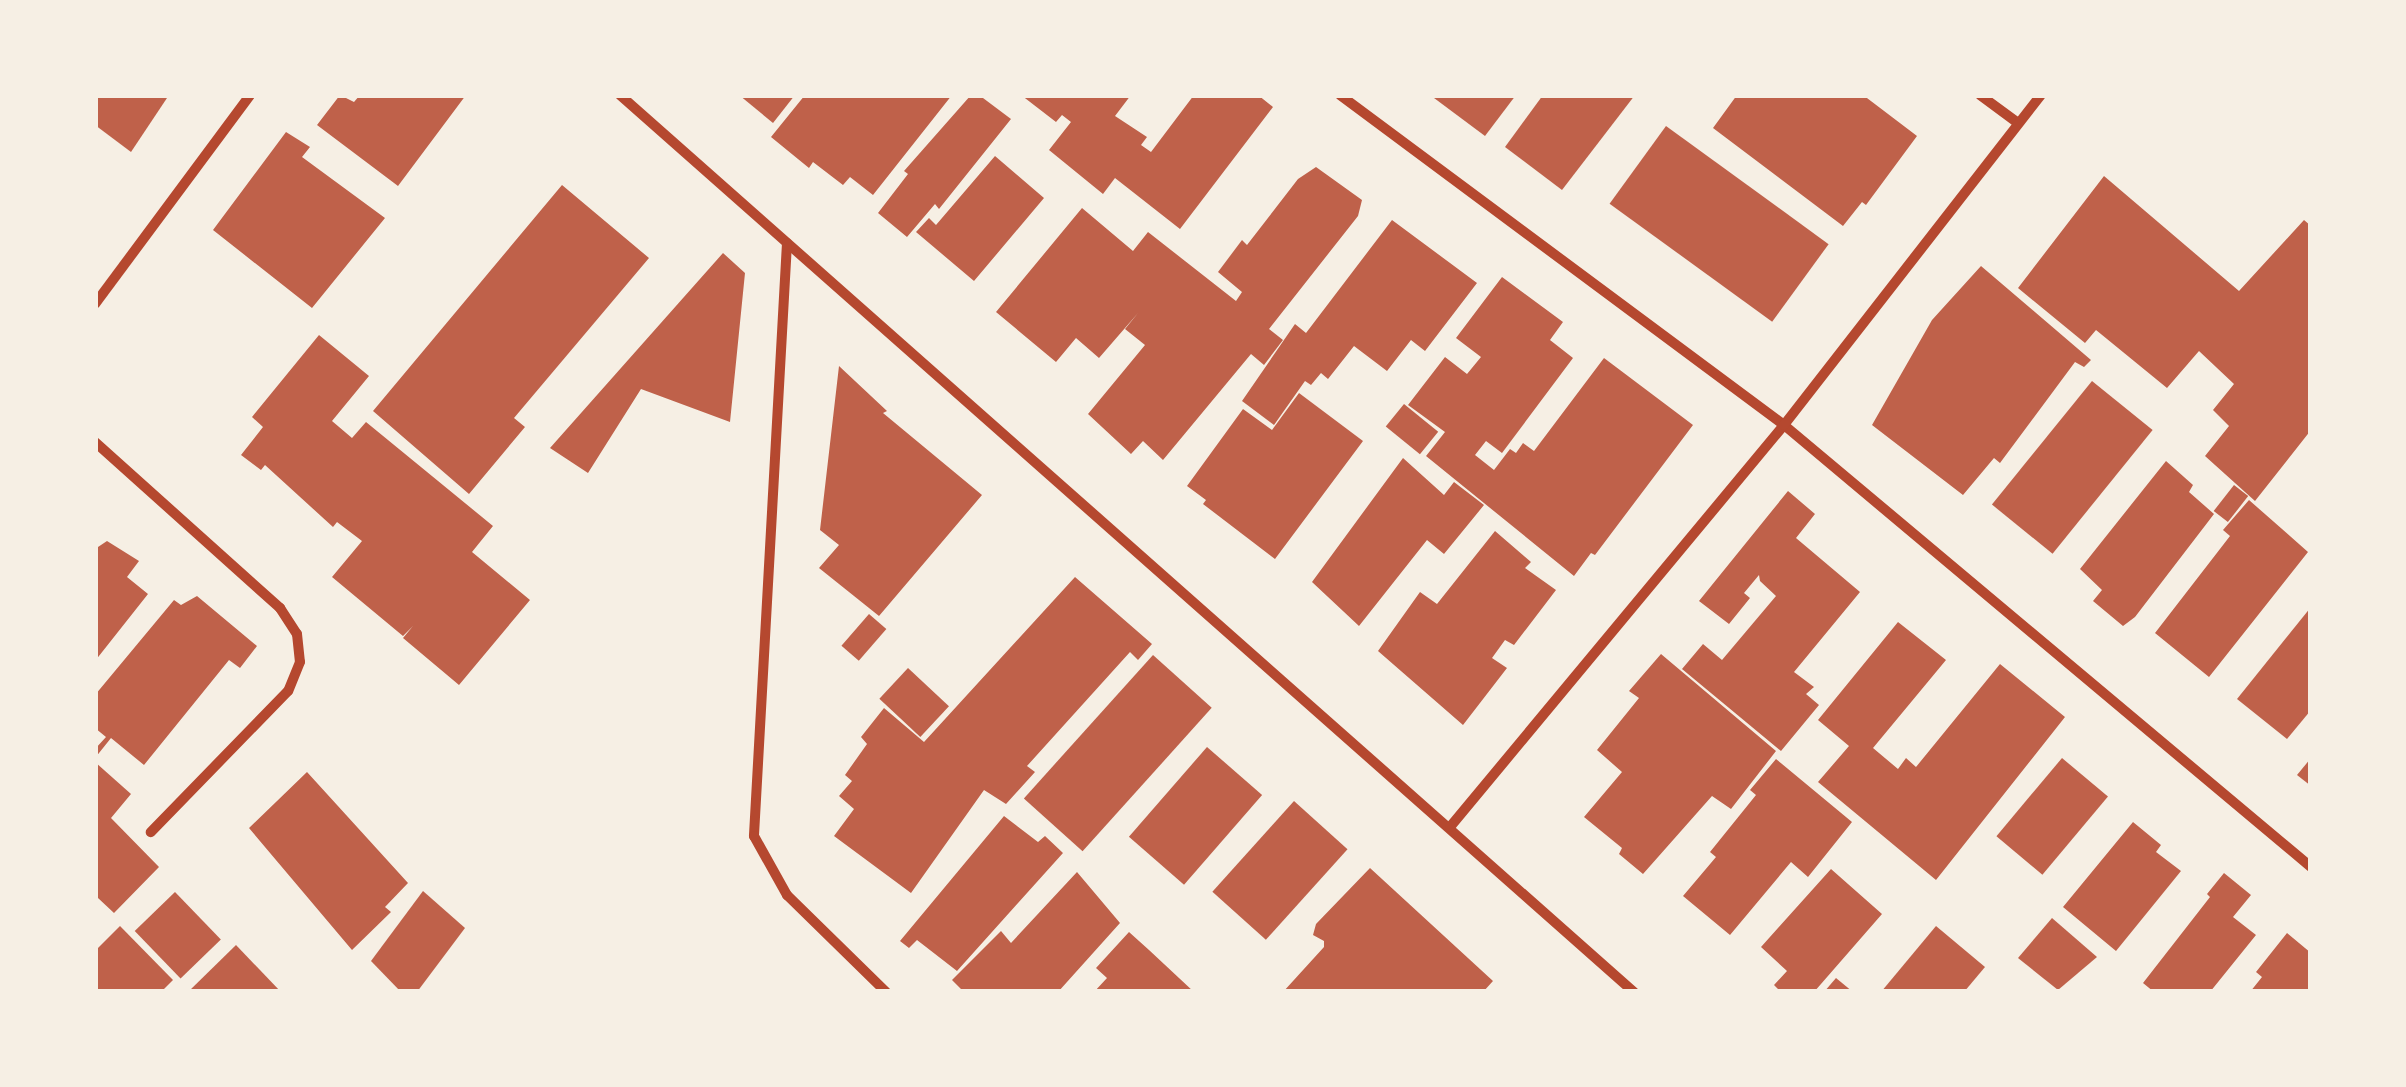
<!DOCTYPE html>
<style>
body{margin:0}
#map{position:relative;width:2406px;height:1087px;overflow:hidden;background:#f6efe4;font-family:Signika,sans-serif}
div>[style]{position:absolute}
.building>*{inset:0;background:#bf614a;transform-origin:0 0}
.minor>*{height:10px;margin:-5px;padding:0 5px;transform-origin:5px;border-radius:5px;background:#b5482f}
span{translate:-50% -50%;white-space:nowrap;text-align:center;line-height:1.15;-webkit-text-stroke:8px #f6efe4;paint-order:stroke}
.frame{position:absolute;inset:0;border:98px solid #f6efe4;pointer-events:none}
</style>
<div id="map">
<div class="building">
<i style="clip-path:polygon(95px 95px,169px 95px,131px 152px,95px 125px)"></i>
<i style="clip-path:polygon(340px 95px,354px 102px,360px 95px,466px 95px,398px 186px,317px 125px)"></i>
<i style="clip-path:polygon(739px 95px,795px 95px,773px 123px)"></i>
<i style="clip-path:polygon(805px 95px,952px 95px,873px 195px,850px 177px,843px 185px,813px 162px,809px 168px,771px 137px)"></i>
<i style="clip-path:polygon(971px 95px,979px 95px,1011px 119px,939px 209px,935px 204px,907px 237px,878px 213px,908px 174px,904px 171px)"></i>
<i style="clip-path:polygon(1021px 95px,1131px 95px,1115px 116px,1147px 137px,1141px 145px,1151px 152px,1194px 95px,1258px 95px,1273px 107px,1180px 229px,1115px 178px,1103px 194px,1049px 150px,1071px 122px,1062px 115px,1056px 122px)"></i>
<i style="clip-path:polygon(1430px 95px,1516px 95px,1485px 136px)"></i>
<i style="clip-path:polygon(1543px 95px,1635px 95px,1562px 190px,1505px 147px)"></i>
<i style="clip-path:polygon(1737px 95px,1863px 95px,1917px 136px,1866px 205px,1862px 202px,1843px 226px,1713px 128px)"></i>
<i style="left:1666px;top:126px;width:201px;height:96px;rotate:36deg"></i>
<i style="clip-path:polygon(286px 132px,310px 147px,302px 157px,385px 218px,312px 308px,213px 230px)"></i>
<i style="clip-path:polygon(995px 156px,1044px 198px,974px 281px,916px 232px,929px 218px,936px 225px)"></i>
<i style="clip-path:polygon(1316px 167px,1362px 200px,1358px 216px,1269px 329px,1283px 340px,1264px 365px,1251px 354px,1163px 460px,1143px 441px,1131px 454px,1088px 414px,1145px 345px,1125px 329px,1138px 313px,1099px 358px,1076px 338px,1056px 362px,996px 312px,1082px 208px,1133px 251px,1148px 232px,1236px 301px,1242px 292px,1218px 272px,1242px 240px,1247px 245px,1298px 179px)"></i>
<i style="clip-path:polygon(2104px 176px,2239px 291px,2304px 220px,2311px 226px,2311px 430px,2255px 501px,2205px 456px,2229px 426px,2213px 410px,2234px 384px,2199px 351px,2167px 388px,2096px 330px,2085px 343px,2018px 288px)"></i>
<i style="clip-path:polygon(562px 185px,649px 258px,514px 418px,525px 427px,469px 494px,373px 411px)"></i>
<i style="clip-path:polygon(1392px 220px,1477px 283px,1425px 351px,1411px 340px,1387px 371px,1354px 346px,1328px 379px,1321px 373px,1311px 385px,1305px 381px,1274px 425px,1242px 401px,1295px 324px,1306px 333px)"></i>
<i style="clip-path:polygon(723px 253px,745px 273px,730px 422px,641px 389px,588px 473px,550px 448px)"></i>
<i style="clip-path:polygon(1981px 266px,2091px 360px,2084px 367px,2075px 362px,2000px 463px,1994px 458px,1963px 495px,1872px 425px,1932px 320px)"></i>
<i style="clip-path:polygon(1502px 277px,1563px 322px,1550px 340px,1573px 358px,1502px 453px,1486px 441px,1475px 455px,1494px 470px,1510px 449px,1516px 453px,1523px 443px,1534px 451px,1604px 358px,1693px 425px,1595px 555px,1591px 553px,1574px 576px,1426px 456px,1445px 432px,1408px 405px,1445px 357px,1467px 374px,1481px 357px,1456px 338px)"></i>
<i style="clip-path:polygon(319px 335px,369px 376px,332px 421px,352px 438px,366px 422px,493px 526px,472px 552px,530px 600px,459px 685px,403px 638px,413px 626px,403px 636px,332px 577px,362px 541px,337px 522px,333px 527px,265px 465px,261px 470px,241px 455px,263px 427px,252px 417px)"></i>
<i style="clip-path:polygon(839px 366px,887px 411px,883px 413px,982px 495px,879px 616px,819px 568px,839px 545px,820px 530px)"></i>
<i style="left:2092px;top:381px;width:78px;height:159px;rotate:39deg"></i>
<i style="clip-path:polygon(1299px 393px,1363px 441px,1275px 559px,1203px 504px,1206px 500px,1187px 486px,1243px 409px,1272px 430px)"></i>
<i style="left:1404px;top:404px;width:44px;height:29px;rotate:39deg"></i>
<i style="clip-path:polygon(1403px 458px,1444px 495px,1454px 482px,1484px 505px,1444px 554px,1427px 540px,1359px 626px,1312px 582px)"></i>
<i style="clip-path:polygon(2166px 461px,2193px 485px,2189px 492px,2214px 514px,2135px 617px,2123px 626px,2093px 601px,2102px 590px,2080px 569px)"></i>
<i style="left:2234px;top:485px;width:18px;height:33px;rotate:38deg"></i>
<i style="clip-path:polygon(1788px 491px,1815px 514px,1796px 538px,1860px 592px,1794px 672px,1814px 687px,1806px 694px,1819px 705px,1781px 751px,1682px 669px,1703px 644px,1722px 660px,1776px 596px,1760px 581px,1759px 575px,1744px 593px,1750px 598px,1729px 624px,1699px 601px)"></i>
<i style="clip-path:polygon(2249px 500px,2308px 552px,2209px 677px,2155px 633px,2230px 536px,2223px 530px)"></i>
<i style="clip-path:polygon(1495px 531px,1531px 562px,1525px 568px,1556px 590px,1514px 645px,1505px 640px,1492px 658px,1507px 668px,1463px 725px,1378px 651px,1420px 592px,1437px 604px)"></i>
<i style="clip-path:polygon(107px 541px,139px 561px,127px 577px,148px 594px,95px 661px,95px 549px)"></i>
<i style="clip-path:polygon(1075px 577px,1152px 644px,1138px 660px,1130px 652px,1027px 766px,1035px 772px,1006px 804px,984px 790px,911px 893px,834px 836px,854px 809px,839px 796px,852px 781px,845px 775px,867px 744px,861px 737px,884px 708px,924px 742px)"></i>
<i style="clip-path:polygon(197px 596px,257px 646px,240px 668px,229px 660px,144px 765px,111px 738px,95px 758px,95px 749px,106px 737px,95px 728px,95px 695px,174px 600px,181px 605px)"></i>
<i style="clip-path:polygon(2311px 607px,2311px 710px,2287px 739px,2237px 699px)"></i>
<i style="left:869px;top:614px;width:23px;height:42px;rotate:41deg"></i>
<i style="clip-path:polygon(1898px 622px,1946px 660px,1873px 748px,1898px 769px,1906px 758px,1916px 767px,2000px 664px,2065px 717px,1936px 880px,1818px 782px,1849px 746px,1818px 720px)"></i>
<i style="clip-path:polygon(1661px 654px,1776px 751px,1731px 809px,1712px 796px,1643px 874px,1619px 854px,1622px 848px,1584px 817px,1622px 772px,1597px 750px,1639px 698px,1629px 691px)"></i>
<i style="left:1153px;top:655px;width:79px;height:193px;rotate:42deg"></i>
<i style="left:908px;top:668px;width:56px;height:42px;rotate:43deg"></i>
<i style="left:1207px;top:747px;width:73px;height:119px;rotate:41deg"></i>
<i style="left:2062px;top:758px;width:60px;height:102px;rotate:40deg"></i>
<i style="clip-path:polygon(2311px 758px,2311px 786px,2297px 775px)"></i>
<i style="clip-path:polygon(1776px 759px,1852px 822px,1808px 877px,1791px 862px,1730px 935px,1683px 896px,1716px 857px,1710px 852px,1756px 795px,1750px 790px)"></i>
<i style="clip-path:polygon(95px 762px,131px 794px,111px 818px,159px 867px,114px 913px,98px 898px,95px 901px)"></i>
<i style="clip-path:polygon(307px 772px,408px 883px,385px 907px,391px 912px,352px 950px,249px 828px)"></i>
<i style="left:1294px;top:801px;width:72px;height:122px;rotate:42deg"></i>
<i style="clip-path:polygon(1004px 816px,1038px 842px,1045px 836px,1063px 853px,957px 971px,917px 940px,909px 948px,900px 941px)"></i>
<i style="clip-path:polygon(2133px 822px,2161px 845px,2156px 852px,2181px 871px,2116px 951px,2063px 907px)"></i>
<i style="clip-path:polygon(1370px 868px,1493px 981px,1483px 992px,1283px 992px,1324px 947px,1324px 941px,1313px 935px,1316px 924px)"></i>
<i style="clip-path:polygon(1831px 869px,1882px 914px,1814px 992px,1781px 992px,1774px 985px,1787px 971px,1761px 947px)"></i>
<i style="clip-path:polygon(1077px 872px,1120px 923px,1058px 992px,964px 992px,952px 980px,1001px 931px,1011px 943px)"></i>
<i style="clip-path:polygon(2224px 873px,2251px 895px,2233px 917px,2256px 935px,2210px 992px,2154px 992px,2143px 983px,2210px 897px,2207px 894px)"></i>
<i style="clip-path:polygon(423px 891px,465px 928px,417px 992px,401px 992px,371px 961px)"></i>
<i style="left:175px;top:892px;width:66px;height:56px;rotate:46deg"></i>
<i style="clip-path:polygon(2052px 918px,2097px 957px,2058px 990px,2018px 958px)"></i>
<i style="clip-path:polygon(120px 926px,173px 980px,161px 992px,95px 992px,95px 951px)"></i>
<i style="clip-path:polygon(1936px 926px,1985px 967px,1964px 992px,1881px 992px)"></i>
<i style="clip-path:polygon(1129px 932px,1149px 950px,1194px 992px,1094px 992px,1107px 978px,1096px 968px)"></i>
<i style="clip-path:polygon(2287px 933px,2311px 953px,2311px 992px,2250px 992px,2262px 977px,2256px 972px)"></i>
<i style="clip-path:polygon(236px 945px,281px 992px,188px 992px)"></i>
<i style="clip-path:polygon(1836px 978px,1853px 992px,1824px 992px)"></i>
</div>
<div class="minor">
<i style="left:620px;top:95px;width:1354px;rotate:41.5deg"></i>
<i style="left:1340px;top:95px;width:553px;rotate:36.62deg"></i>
<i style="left:1784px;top:425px;width:688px;rotate:39.99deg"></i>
<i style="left:1980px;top:95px;width:47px;rotate:36.4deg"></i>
<i style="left:787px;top:243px;width:594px;rotate:93.19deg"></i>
<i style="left:754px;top:836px;width:68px;rotate:60.8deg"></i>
<i style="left:787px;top:895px;width:139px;rotate:44.4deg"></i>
<i style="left:95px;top:304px;width:260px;rotate:-53.4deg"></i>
<i style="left:95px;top:442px;width:249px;rotate:41.9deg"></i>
<i style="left:280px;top:608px;width:31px;rotate:57deg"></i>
<i style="left:297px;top:634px;width:28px;rotate:84deg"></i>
<i style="left:300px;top:662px;width:31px;rotate:112deg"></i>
<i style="left:288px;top:691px;width:197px;rotate:134.2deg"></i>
<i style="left:1450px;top:827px;width:523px;rotate:-50.28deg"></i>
<i style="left:1784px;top:425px;width:418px;rotate:-52.1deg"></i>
</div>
<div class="frame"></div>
</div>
